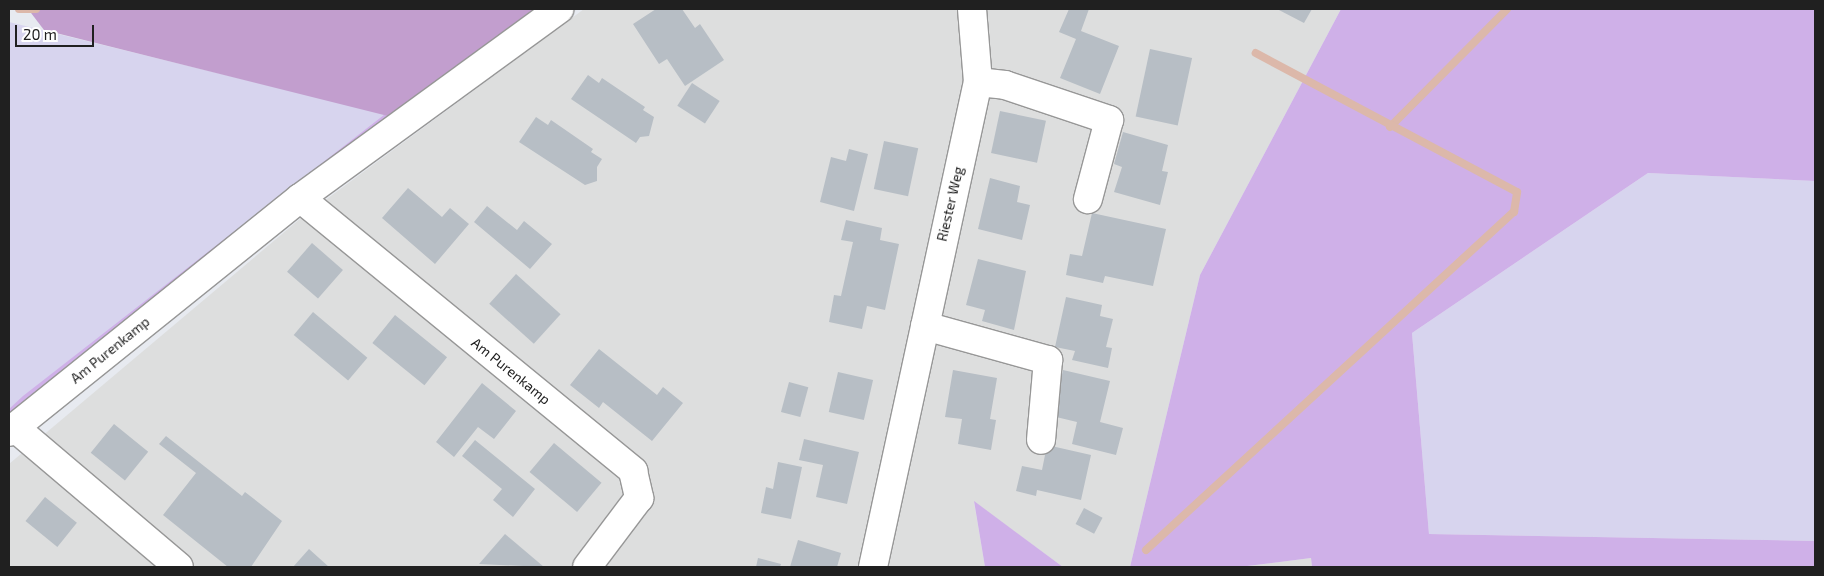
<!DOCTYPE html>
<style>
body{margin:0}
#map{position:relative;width:1824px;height:576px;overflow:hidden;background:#e7eaf0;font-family:"Exo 2",sans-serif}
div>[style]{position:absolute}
.residential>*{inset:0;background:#dddede}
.farmland>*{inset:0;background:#d7d4ee}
.grass>*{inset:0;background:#cfb0e8}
.forest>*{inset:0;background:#c29ece}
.stream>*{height:8px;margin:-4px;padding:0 4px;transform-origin:4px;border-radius:4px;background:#dcb8aa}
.building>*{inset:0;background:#b7bec5;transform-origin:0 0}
.roads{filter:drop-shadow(1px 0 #979797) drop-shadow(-1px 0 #979797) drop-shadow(0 1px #979797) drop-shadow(0 -1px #979797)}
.minor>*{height:28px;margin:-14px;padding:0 14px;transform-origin:14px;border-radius:14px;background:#fff}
span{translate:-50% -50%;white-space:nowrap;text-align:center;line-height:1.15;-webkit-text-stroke:4px #fff;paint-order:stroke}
.street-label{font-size:14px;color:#202020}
.frame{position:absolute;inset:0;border:10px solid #202020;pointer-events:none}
.scale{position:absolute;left:15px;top:25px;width:79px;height:22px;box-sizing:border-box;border:2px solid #202020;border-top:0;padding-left:6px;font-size:15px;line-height:18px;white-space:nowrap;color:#202020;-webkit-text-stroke:4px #fff;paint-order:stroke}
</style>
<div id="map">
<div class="residential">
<i style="clip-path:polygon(584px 9px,1341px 9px,1200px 275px,1130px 567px,1063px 567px,974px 502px,985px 567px,9px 567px,9px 464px,301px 218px)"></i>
<i style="clip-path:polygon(1311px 558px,1312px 567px,1239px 567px)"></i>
</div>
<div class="farmland">
<i style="clip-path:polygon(9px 22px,385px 114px,9px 409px)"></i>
<i style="clip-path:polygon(1648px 173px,1815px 181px,1815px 541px,1429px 534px,1412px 333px)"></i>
</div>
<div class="grass">
<i style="clip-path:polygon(1341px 9px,1815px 9px,1815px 181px,1648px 173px,1412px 333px,1429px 534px,1815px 541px,1815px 567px,1312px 567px,1311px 558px,1239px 567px,1130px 567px,1200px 275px)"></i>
<i style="clip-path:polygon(385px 114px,392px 117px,9px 419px,9px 409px,23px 396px)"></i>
<i style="clip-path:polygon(974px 501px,1063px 567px,985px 567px)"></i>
</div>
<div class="forest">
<i style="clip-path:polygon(28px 9px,542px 9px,392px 117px,44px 30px)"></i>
</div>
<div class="stream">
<i style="left:19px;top:9px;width:17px"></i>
<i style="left:1390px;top:127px;width:166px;rotate:-45.2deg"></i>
<i style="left:1146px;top:550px;width:500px;rotate:-42.6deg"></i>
<i style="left:1514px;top:212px;width:20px;rotate:-81deg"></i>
<i style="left:1517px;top:192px;width:296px;rotate:-152deg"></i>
</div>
<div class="building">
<i style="clip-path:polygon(656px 9px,682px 9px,695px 28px,700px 24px,724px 60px,685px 86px,667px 59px,659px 64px,633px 24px)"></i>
<i style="clip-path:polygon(1069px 9px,1089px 9px,1081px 31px,1119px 46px,1100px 94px,1060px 78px,1076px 39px,1059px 32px)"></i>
<i style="clip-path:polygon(1277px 9px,1312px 9px,1304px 23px)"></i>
<i style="left:1150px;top:49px;width:43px;height:69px;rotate:12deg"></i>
<i style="clip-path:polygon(588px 75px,599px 83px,602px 78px,645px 107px,643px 110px,654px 117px,649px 136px,640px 137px,636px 143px,571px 99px)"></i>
<i style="left:692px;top:83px;width:33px;height:27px;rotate:33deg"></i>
<i style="left:1000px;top:111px;width:47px;height:43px;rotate:12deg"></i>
<i style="clip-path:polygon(536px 117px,548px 125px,551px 120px,593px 149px,591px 152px,602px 159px,597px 167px,597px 181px,585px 185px,519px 142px)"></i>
<i style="clip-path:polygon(1123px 132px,1168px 145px,1162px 171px,1168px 172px,1160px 205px,1114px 192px,1122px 167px,1114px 164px)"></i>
<i style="left:884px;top:141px;width:35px;height:49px;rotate:12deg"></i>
<i style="clip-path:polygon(849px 149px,868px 154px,854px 211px,820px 202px,831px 157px,846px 161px)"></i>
<i style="clip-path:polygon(990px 178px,1020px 186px,1017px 202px,1030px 205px,1022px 240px,978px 229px)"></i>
<i style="clip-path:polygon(408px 188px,442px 217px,450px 208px,469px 224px,435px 264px,382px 218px)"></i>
<i style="clip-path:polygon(487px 206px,517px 230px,524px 221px,552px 244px,530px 269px,474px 222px)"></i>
<i style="clip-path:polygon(1092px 213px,1166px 229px,1153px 286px,1105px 276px,1103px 283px,1066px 275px,1070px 254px,1082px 256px)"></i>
<i style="clip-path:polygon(846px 220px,882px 228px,880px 240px,899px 244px,885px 310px,867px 306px,862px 329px,829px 322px,834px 295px,841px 296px,853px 242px,841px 240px)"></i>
<i style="left:312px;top:243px;width:41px;height:38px;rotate:41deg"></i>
<i style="clip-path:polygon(978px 259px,1026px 271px,1014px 330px,982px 321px,985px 310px,966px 305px)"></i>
<i style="left:516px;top:274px;width:60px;height:40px;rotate:42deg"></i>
<i style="clip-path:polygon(1066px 297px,1102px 305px,1100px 316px,1113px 319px,1106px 347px,1112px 348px,1108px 368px,1072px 360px,1075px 351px,1055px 347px)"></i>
<i style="left:313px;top:312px;width:71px;height:30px;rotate:40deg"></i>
<i style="left:395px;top:315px;width:67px;height:36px;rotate:39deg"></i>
<i style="clip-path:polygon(599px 349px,657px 395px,663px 387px,683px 403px,652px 441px,603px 402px,599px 408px,570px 385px)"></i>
<i style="clip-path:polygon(953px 370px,997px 378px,990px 419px,996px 420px,991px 450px,958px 444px,962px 419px,945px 417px)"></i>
<i style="clip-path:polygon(1063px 370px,1110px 381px,1100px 422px,1123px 428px,1116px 455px,1072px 444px,1077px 422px,1052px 416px)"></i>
<i style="left:838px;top:372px;width:36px;height:41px;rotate:13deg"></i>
<i style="left:789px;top:382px;width:20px;height:31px;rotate:15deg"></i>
<i style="clip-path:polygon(482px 383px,516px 411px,494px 439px,478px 427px,454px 457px,436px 442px)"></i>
<i style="left:114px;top:424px;width:44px;height:37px;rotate:39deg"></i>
<i style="clip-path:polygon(166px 436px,242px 496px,245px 492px,282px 521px,251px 567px,228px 567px,163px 515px,196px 473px,159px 444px)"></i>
<i style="clip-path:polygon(804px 439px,859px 452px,847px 504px,816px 497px,823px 465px,799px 460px)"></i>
<i style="clip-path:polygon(475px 440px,535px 489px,513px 517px,493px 500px,502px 489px,462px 456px)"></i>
<i style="left:554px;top:443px;width:62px;height:38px;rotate:40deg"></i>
<i style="clip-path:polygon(1047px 445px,1091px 455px,1081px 500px,1037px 490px,1036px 496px,1016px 491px,1022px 466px,1042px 470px)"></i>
<i style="clip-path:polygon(778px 462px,802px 467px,791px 519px,761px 513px,766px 487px,773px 489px)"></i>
<i style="left:45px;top:497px;width:41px;height:31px;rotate:39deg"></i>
<i style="left:1084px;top:508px;width:21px;height:18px;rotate:28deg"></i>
<i style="clip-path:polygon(505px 534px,544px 567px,479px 564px)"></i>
<i style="clip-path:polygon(798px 540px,841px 553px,837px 567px,790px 567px)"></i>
<i style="clip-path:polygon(309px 549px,329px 567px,293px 567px)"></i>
<i style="clip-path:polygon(758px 558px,781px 564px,780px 567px,756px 567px)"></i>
</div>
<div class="roads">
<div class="minor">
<i style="left:978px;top:82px;width:27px;rotate:6deg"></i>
<i style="left:1005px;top:85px;width:110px;rotate:18.6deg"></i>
<i style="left:1109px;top:120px;width:82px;rotate:104.9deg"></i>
<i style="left:300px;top:198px;width:431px;rotate:39.3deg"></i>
<i style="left:633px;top:471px;width:28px;rotate:77deg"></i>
<i style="left:639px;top:498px;width:86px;rotate:127deg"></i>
<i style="left:925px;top:326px;width:128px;rotate:15.5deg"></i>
<i style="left:1048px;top:360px;width:80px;rotate:95deg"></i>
<i style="left:14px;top:427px;width:216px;rotate:40.3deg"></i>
<i style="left:9px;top:432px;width:373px;rotate:-38.8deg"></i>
<i style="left:300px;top:198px;width:321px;rotate:-36.1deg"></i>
<i style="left:873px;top:567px;width:496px;rotate:-77.8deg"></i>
<i style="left:978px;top:82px;width:73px;rotate:-94.7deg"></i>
</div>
</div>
<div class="street-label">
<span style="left:950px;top:204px;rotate:-77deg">Riester Weg</span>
<span style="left:110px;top:350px;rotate:-39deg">Am Purenkamp</span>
<span style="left:511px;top:371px;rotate:39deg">Am Purenkamp</span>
</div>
<div class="frame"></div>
<div class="scale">20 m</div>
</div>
